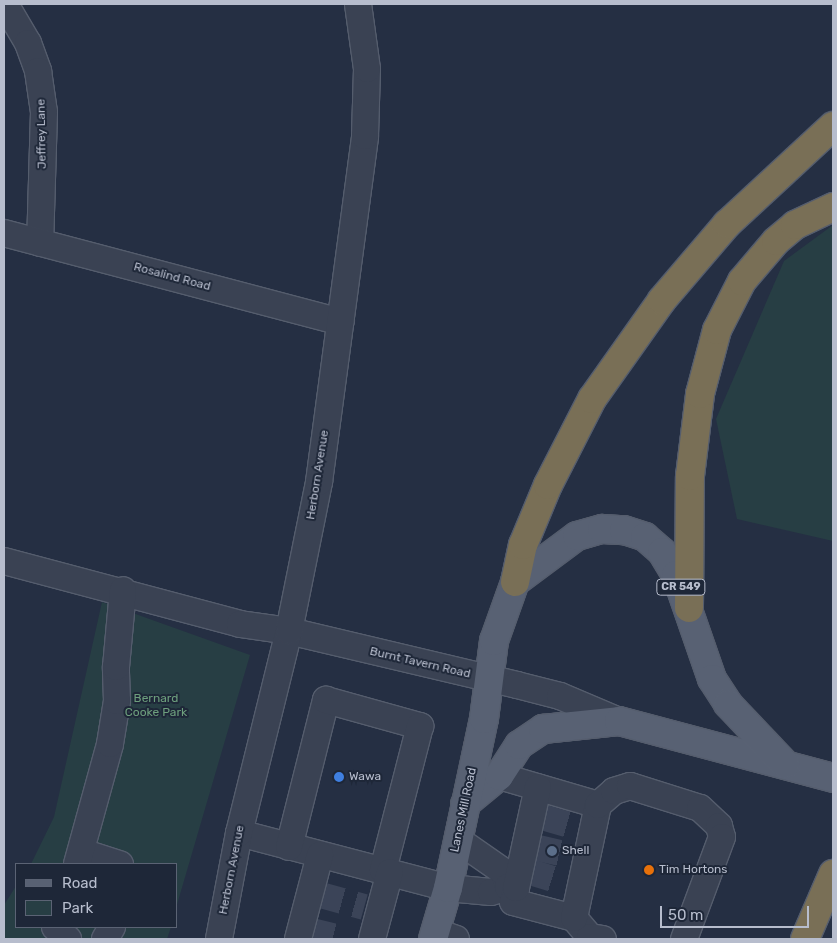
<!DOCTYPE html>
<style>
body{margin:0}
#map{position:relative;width:837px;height:943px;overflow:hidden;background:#252f43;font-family:Rubik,sans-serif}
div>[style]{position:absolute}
.green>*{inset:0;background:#273e44}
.minor-tunnel>*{height:26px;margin-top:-13px;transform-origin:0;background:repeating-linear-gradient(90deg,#3b4458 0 26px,transparent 0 39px)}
.roads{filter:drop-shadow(1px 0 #555d6d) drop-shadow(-1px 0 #555d6d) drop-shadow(0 1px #555d6d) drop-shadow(0 -1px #555d6d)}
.minor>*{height:26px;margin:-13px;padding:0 13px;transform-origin:13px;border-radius:13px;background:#3a4253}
.major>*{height:28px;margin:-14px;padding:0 14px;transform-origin:14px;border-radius:14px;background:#586173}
.highway>*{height:28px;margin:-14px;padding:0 14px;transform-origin:14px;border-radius:14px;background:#796f56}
.dots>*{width:14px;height:14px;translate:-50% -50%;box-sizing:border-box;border:2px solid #1e2738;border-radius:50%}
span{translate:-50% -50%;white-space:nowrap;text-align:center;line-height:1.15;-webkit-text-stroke:4px #1e2738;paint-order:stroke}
.shield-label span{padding:1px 4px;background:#1e2738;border:1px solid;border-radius:4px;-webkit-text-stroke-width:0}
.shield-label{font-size:11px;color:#b7bdcd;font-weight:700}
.street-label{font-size:12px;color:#b7bdcd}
.park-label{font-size:12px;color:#6d9f7d}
.poi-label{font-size:12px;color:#b7bdcd}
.left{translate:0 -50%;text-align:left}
.frame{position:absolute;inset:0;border:5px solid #b7bdcd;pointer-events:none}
.legend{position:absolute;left:15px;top:863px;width:162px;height:65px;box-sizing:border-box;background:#1e2738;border:1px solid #5b6374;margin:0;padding:6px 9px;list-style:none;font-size:15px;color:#b7bdcd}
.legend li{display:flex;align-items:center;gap:10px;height:25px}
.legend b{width:25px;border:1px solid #5b6374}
.scale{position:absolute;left:660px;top:906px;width:149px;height:22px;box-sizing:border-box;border:2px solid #b7bdcd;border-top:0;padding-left:6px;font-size:15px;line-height:18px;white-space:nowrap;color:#b7bdcd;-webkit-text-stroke:4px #1e2738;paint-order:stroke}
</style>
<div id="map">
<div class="green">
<i style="clip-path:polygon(833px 225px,833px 541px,737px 519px,716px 419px,784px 261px)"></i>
<i style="clip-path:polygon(102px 602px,250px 655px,176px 908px,176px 864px,31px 864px,54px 817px)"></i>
<i style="clip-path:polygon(16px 886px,16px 927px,171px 927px,167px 939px,4px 939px,4px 905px)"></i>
</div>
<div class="minor-tunnel">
<i style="left:542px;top:817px;width:36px;rotate:16deg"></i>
<i style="left:534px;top:847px;width:37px;rotate:13deg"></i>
<i style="left:527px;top:871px;width:38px;rotate:17deg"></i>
<i style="left:317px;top:894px;width:49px;rotate:15.5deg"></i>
<i style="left:308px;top:930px;width:37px;rotate:14deg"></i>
</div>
<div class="roads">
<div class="minor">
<i style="left:5px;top:4px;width:45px;rotate:59.5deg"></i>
<i style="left:28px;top:43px;width:30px;rotate:70deg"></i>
<i style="left:38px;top:71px;width:41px;rotate:81.7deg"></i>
<i style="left:44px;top:112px;width:131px;rotate:91.7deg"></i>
<i style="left:4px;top:233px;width:348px;rotate:14.8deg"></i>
<i style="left:4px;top:561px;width:244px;rotate:14.9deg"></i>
<i style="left:240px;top:624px;width:49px;rotate:8.1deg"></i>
<i style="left:289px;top:631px;width:234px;rotate:13.3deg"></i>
<i style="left:517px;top:685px;width:44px;rotate:14.3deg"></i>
<i style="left:560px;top:696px;width:64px;rotate:23deg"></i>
<i style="left:499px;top:776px;width:103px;rotate:16.3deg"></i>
<i style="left:239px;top:833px;width:216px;rotate:14.7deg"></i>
<i style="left:448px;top:888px;width:43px;rotate:5.3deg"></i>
<i style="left:491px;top:892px;width:18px;rotate:-16deg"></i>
<i style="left:508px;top:887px;width:16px;rotate:-105deg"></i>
<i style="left:504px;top:872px;width:56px;rotate:-145.2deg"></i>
<i style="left:289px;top:847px;width:152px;rotate:-75.9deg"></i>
<i style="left:326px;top:700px;width:98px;rotate:15.5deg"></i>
<i style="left:420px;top:726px;width:149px;rotate:104.4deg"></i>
<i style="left:82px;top:852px;width:40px;rotate:18deg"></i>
<i style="left:77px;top:864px;width:124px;rotate:-74.6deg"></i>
<i style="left:110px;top:744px;width:44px;rotate:-80.8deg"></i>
<i style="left:117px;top:701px;width:34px;rotate:-92deg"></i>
<i style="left:116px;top:667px;width:77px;rotate:-84.8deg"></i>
<i style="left:508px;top:887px;width:8px;rotate:7deg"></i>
<i style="left:516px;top:888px;width:14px;rotate:102deg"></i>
<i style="left:513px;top:902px;width:63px;rotate:14.7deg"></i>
<i style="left:574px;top:918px;width:25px;rotate:50deg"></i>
<i style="left:590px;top:937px;width:13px;rotate:9deg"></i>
<i style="left:516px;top:888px;width:103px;rotate:-77.7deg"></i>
<i style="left:574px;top:918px;width:116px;rotate:-78deg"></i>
<i style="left:598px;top:805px;width:21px;rotate:-41deg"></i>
<i style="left:614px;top:791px;width:17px;rotate:-17deg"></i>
<i style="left:630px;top:786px;width:73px;rotate:17.4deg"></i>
<i style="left:700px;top:808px;width:26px;rotate:43deg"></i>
<i style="left:719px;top:826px;width:11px;rotate:75deg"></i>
<i style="left:722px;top:837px;width:109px;rotate:110.4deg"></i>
<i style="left:55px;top:927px;width:18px;rotate:43deg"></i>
<i style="left:436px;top:932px;width:21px;rotate:19deg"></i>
<i style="left:105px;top:939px;width:14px;rotate:-60deg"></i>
<i style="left:219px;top:939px;width:108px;rotate:-79.3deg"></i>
<i style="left:239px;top:833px;width:208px;rotate:-76.1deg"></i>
<i style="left:289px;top:631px;width:152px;rotate:-78.6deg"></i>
<i style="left:319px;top:482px;width:349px;rotate:-82.4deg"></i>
<i style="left:365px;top:136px;width:67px;rotate:-88.3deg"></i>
<i style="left:367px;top:69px;width:66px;rotate:-97.9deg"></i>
<i style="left:298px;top:939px;width:87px;rotate:-75.3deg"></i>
<i style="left:372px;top:939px;width:69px;rotate:-75deg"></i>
</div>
<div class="major">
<i style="left:465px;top:804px;width:44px;rotate:-39.5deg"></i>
<i style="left:499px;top:776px;width:37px;rotate:-57deg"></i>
<i style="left:519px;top:745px;width:29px;rotate:-34deg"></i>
<i style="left:543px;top:729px;width:76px;rotate:-6deg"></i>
<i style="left:619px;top:721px;width:221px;rotate:14.9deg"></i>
<i style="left:433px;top:939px;width:53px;rotate:-73.6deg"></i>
<i style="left:448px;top:888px;width:173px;rotate:-78deg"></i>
<i style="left:484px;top:719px;width:79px;rotate:-82.7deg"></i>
<i style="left:494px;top:641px;width:63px;rotate:-70.4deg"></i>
<i style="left:515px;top:582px;width:77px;rotate:-36.6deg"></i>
<i style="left:577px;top:536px;width:26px;rotate:-16deg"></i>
<i style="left:602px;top:529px;width:22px;rotate:3deg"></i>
<i style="left:624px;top:530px;width:22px;rotate:18deg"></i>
<i style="left:645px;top:537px;width:23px;rotate:41deg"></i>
<i style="left:662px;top:552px;width:27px;rotate:59deg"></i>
<i style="left:676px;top:575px;width:110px;rotate:70.9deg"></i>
<i style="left:712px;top:679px;width:30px;rotate:57deg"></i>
<i style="left:728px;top:704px;width:83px;rotate:46.5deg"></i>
</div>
<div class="highway">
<i style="left:515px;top:582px;width:38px;rotate:-78deg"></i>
<i style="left:523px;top:545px;width:65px;rotate:-67.4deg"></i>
<i style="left:548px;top:485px;width:97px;rotate:-62.9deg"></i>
<i style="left:592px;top:399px;width:121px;rotate:-54.7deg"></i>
<i style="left:662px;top:300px;width:100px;rotate:-49.5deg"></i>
<i style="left:727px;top:224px;width:144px;rotate:-42.8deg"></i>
<i style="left:689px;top:608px;width:132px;rotate:-89.6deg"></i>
<i style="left:690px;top:476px;width:83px;rotate:-83deg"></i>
<i style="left:700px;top:394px;width:66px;rotate:-75.1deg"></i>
<i style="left:717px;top:330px;width:55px;rotate:-63deg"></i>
<i style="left:742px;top:281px;width:52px;rotate:-49.6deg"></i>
<i style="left:776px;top:241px;width:25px;rotate:-40deg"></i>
<i style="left:795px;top:225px;width:42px;rotate:-25.3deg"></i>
<i style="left:805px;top:939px;width:71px;rotate:-66.7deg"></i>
</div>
</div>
<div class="dots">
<i style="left:339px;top:777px;background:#3f7fe0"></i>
<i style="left:552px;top:851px;background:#5c6f8a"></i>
<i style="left:649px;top:870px;background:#e8710a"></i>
</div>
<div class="shield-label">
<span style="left:681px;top:587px">CR 549</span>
</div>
<div class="street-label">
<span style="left:42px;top:134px;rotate:-91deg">Jeffrey Lane</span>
<span style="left:172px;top:277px;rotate:15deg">Rosalind Road</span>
<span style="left:318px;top:475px;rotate:-81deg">Herborn Avenue</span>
<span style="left:420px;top:663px;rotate:13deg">Burnt Tavern Road</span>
<span style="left:464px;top:810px;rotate:-78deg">Lanes Mill Road</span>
<span style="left:232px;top:870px;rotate:-79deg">Herborn Avenue</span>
</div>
<div class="park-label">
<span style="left:156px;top:706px">Bernard<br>Cooke Park</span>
</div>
<div class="poi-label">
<span class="left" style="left:349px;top:777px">Wawa</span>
<span class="left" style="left:562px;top:851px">Shell</span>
<span class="left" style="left:659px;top:870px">Tim Hortons</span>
</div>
<div class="frame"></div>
<ul class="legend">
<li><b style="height:6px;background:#586173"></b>Road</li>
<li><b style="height:14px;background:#273e44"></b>Park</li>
</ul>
<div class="scale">50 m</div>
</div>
